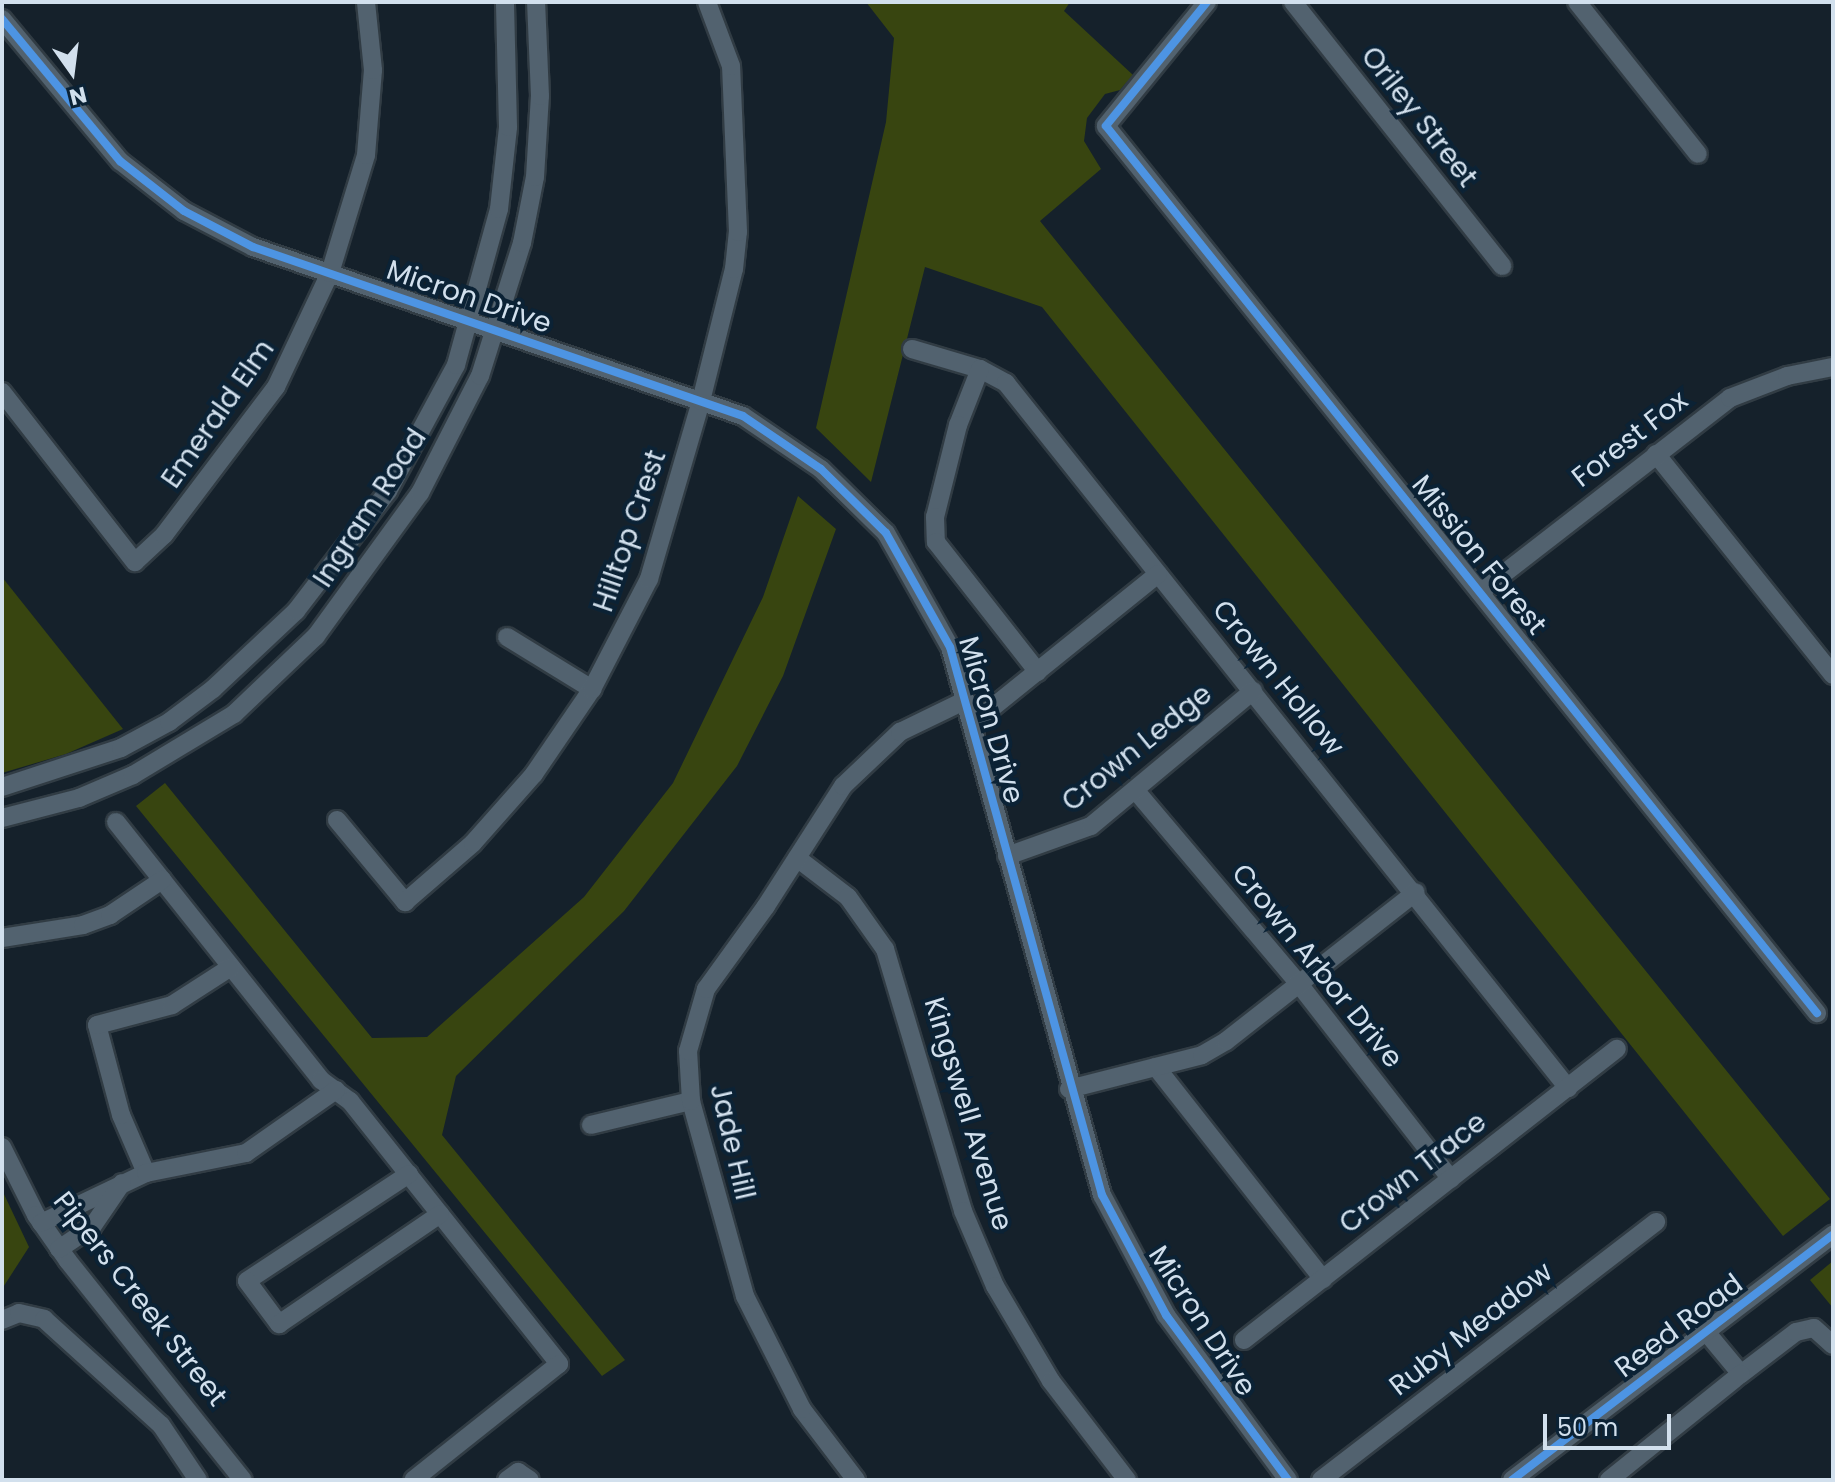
<!DOCTYPE html>
<style>
body{margin:0}
#map{position:relative;width:1835px;height:1482px;overflow:hidden;background:#15212b;font-family:Poppins,sans-serif}
div>[style]{position:absolute}
.green>*{inset:0;background:#384510}
.roads{filter:drop-shadow(2px 0 #313c44) drop-shadow(-2px 0 #313c44) drop-shadow(0 2px #313c44) drop-shadow(0 -2px #313c44)}
.minor>*{height:18px;margin:-9px;padding:0 9px;transform-origin:9px;border-radius:9px;background:#52626f}
.cycleway>*{height:8px;margin:-4px;padding:0 4px;transform-origin:4px;border-radius:4px;background:#4d94e3}
span{translate:-50% -50%;white-space:nowrap;text-align:center;line-height:1.15;-webkit-text-stroke:8px #0b2235;paint-order:stroke}
.street-label{font-size:28px;color:#d2e0ed}
.frame{position:absolute;inset:0;border:4px solid #d2e0ed;pointer-events:none}
.north{position:absolute;left:32px;top:32px;width:80px;height:80px;-webkit-text-stroke:6px #0b2235;paint-order:stroke;rotate:166deg;font-size:22px;font-weight:700;line-height:32px;text-align:center;color:#d2e0ed}
.north::after{content:'';display:block;margin:auto;width:28px;height:36px;background:#d2e0ed;clip-path:polygon(50% 0,100% 100%,50% 72%,0 100%)}
.scale{position:absolute;left:1543px;top:1414px;width:128px;height:36px;box-sizing:border-box;border:4px solid #d2e0ed;border-top:0;padding-left:10px;font-size:24px;line-height:28px;white-space:nowrap;color:#d2e0ed;-webkit-text-stroke:6px #0b2235;paint-order:stroke}
</style>
<div id="map">
<div class="green">
<i style="clip-path:polygon(866px 2px,1070px 2px,1064px 11px,1133px 75px,1120px 90px,1105px 94px,1087px 118px,1084px 141px,1101px 169px,1040px 221px,1830px 1199px,1783px 1236px,1042px 307px,925px 267px,871px 482px,816px 428px,886px 122px,894px 38px)"></i>
<i style="clip-path:polygon(798px 496px,836px 529px,783px 676px,737px 766px,624px 911px,456px 1076px,442px 1135px,625px 1360px,602px 1376px,136px 806px,165px 783px,372px 1038px,427px 1037px,584px 897px,673px 783px,763px 597px)"></i>
<i style="clip-path:polygon(2px 577px,123px 729px,66px 754px,2px 773px)"></i>
<i style="clip-path:polygon(2px 1190px,29px 1247px,2px 1289px)"></i>
<i style="clip-path:polygon(1833px 1261px,1833px 1308px,1810px 1280px)"></i>
</div>
<div class="roads">
<div class="minor">
<i style="left:1207px;top:2px;width:160px;rotate:129.2deg"></i>
<i style="left:1106px;top:126px;width:1137px;rotate:51.29deg"></i>
<i style="left:1293px;top:2px;width:337px;rotate:51.6deg"></i>
<i style="left:1577px;top:2px;width:194px;rotate:51.5deg"></i>
<i style="left:2px;top:19px;width:185px;rotate:50.3deg"></i>
<i style="left:120px;top:161px;width:81px;rotate:38deg"></i>
<i style="left:184px;top:211px;width:78px;rotate:27.6deg"></i>
<i style="left:253px;top:247px;width:518px;rotate:19.03deg"></i>
<i style="left:743px;top:416px;width:94px;rotate:34.2deg"></i>
<i style="left:821px;top:469px;width:91px;rotate:44.6deg"></i>
<i style="left:886px;top:533px;width:131px;rotate:60.7deg"></i>
<i style="left:950px;top:647px;width:569px;rotate:74.5deg"></i>
<i style="left:1102px;top:1195px;width:136px;rotate:61.9deg"></i>
<i style="left:1166px;top:1315px;width:205px;rotate:53.5deg"></i>
<i style="left:912px;top:349px;width:71px;rotate:16.4deg"></i>
<i style="left:980px;top:369px;width:30px;rotate:28deg"></i>
<i style="left:1006px;top:383px;width:902px;rotate:51.44deg"></i>
<i style="left:980px;top:369px;width:60px;rotate:111.4deg"></i>
<i style="left:958px;top:425px;width:95px;rotate:104deg"></i>
<i style="left:935px;top:517px;width:25px;rotate:88deg"></i>
<i style="left:936px;top:542px;width:165px;rotate:51.9deg"></i>
<i style="left:2px;top:392px;width:216px;rotate:52deg"></i>
<i style="left:135px;top:562px;width:40px;rotate:-43deg"></i>
<i style="left:164px;top:535px;width:186px;rotate:-52.9deg"></i>
<i style="left:276px;top:387px;width:126px;rotate:-64.7deg"></i>
<i style="left:330px;top:273px;width:123px;rotate:-73deg"></i>
<i style="left:366px;top:155px;width:85px;rotate:-85.3deg"></i>
<i style="left:373px;top:70px;width:68px;rotate:-95.9deg"></i>
<i style="left:1656px;top:454px;width:283px;rotate:51.3deg"></i>
<i style="left:1480px;top:592px;width:316px;rotate:-37.8deg"></i>
<i style="left:1730px;top:398px;width:61px;rotate:-21.1deg"></i>
<i style="left:1787px;top:376px;width:47px;rotate:-11.1deg"></i>
<i style="left:507px;top:637px;width:100px;rotate:31.5deg"></i>
<i style="left:972px;top:724px;width:239px;rotate:-38.9deg"></i>
<i style="left:2px;top:787px;width:125px;rotate:-18.1deg"></i>
<i style="left:121px;top:748px;width:55px;rotate:-28.4deg"></i>
<i style="left:169px;top:722px;width:55px;rotate:-36.9deg"></i>
<i style="left:213px;top:689px;width:114px;rotate:-43.2deg"></i>
<i style="left:296px;top:611px;width:151px;rotate:-52.5deg"></i>
<i style="left:388px;top:491px;width:143px;rotate:-61.6deg"></i>
<i style="left:456px;top:365px;width:162px;rotate:-74.6deg"></i>
<i style="left:499px;top:209px;width:82px;rotate:-83.7deg"></i>
<i style="left:508px;top:127px;width:125px;rotate:-91.4deg"></i>
<i style="left:1136px;top:791px;width:253px;rotate:49.8deg"></i>
<i style="left:1299px;top:984px;width:247px;rotate:52.1deg"></i>
<i style="left:2px;top:818px;width:80px;rotate:-14.6deg"></i>
<i style="left:79px;top:798px;width:59px;rotate:-23.1deg"></i>
<i style="left:133px;top:775px;width:118px;rotate:-31.1deg"></i>
<i style="left:234px;top:714px;width:113px;rotate:-43.6deg"></i>
<i style="left:316px;top:636px;width:177px;rotate:-54deg"></i>
<i style="left:420px;top:493px;width:131px;rotate:-62.9deg"></i>
<i style="left:480px;top:376px;width:139px;rotate:-72.5deg"></i>
<i style="left:522px;top:243px;width:67px;rotate:-78.9deg"></i>
<i style="left:535px;top:177px;width:81px;rotate:-86.5deg"></i>
<i style="left:540px;top:96px;width:94px;rotate:-92.4deg"></i>
<i style="left:337px;top:820px;width:107px;rotate:50.3deg"></i>
<i style="left:405px;top:902px;width:90px;rotate:-40.9deg"></i>
<i style="left:473px;top:843px;width:92px;rotate:-48.5deg"></i>
<i style="left:534px;top:774px;width:103px;rotate:-55.7deg"></i>
<i style="left:592px;top:689px;width:124px;rotate:-62.6deg"></i>
<i style="left:649px;top:579px;width:185px;rotate:-73.7deg"></i>
<i style="left:701px;top:401px;width:136px;rotate:-76deg"></i>
<i style="left:734px;top:269px;width:37px;rotate:-84deg"></i>
<i style="left:738px;top:232px;width:166px;rotate:-92.4deg"></i>
<i style="left:731px;top:66px;width:68px;rotate:-110.6deg"></i>
<i style="left:116px;top:822px;width:330px;rotate:51.5deg"></i>
<i style="left:321px;top:1080px;width:36px;rotate:36deg"></i>
<i style="left:350px;top:1101px;width:336px;rotate:51.5deg"></i>
<i style="left:559px;top:1364px;width:186px;rotate:141.5deg"></i>
<i style="left:1007px;top:856px;width:89px;rotate:-19.7deg"></i>
<i style="left:1091px;top:826px;width:211px;rotate:-39.8deg"></i>
<i style="left:797px;top:858px;width:64px;rotate:37.4deg"></i>
<i style="left:848px;top:897px;width:64px;rotate:54.6deg"></i>
<i style="left:885px;top:949px;width:273px;rotate:73.4deg"></i>
<i style="left:963px;top:1211px;width:82px;rotate:66.9deg"></i>
<i style="left:995px;top:1286px;width:110px;rotate:59.5deg"></i>
<i style="left:1051px;top:1381px;width:125px;rotate:52.5deg"></i>
<i style="left:2px;top:938px;width:82px;rotate:-9.1deg"></i>
<i style="left:83px;top:925px;width:29px;rotate:-20deg"></i>
<i style="left:110px;top:915px;width:63px;rotate:-33.9deg"></i>
<i style="left:1156px;top:1067px;width:270px;rotate:51.8deg"></i>
<i style="left:1069px;top:1089px;width:137px;rotate:-14.3deg"></i>
<i style="left:1202px;top:1055px;width:28px;rotate:-30deg"></i>
<i style="left:1226px;top:1041px;width:241px;rotate:-38.1deg"></i>
<i style="left:591px;top:1125px;width:103px;rotate:-13.5deg"></i>
<i style="left:2px;top:1147px;width:76px;rotate:63.4deg"></i>
<i style="left:36px;top:1215px;width:56px;rotate:55.2deg"></i>
<i style="left:68px;top:1261px;width:280px;rotate:51.4deg"></i>
<i style="left:146px;top:1173px;width:63px;rotate:-113.3deg"></i>
<i style="left:121px;top:1115px;width:93px;rotate:-104.9deg"></i>
<i style="left:97px;top:1025px;width:78px;rotate:-14.9deg"></i>
<i style="left:172px;top:1005px;width:70px;rotate:-32.8deg"></i>
<i style="left:409px;top:1174px;width:194px;rotate:146.6deg"></i>
<i style="left:247px;top:1281px;width:54px;rotate:53.3deg"></i>
<i style="left:279px;top:1324px;width:195px;rotate:-34.3deg"></i>
<i style="left:41px;top:1223px;width:116px;rotate:-25.5deg"></i>
<i style="left:146px;top:1173px;width:102px;rotate:-11.3deg"></i>
<i style="left:246px;top:1153px;width:110px;rotate:-35deg"></i>
<i style="left:59px;top:1249px;width:40px;rotate:-34deg"></i>
<i style="left:92px;top:1227px;width:53px;rotate:-55.7deg"></i>
<i style="left:2px;top:1320px;width:18px;rotate:-22deg"></i>
<i style="left:19px;top:1313px;width:26px;rotate:13deg"></i>
<i style="left:44px;top:1319px;width:158px;rotate:42.2deg"></i>
<i style="left:161px;top:1425px;width:66px;rotate:56.1deg"></i>
<i style="left:1707px;top:1333px;width:53px;rotate:50.3deg"></i>
<i style="left:1741px;top:1374px;width:69px;rotate:-37.4deg"></i>
<i style="left:1796px;top:1332px;width:18px;rotate:-13deg"></i>
<i style="left:1814px;top:1328px;width:25px;rotate:42deg"></i>
<i style="left:1244px;top:1340px;width:473px;rotate:-38deg"></i>
<i style="left:507px;top:1480px;width:14px;rotate:-36deg"></i>
<i style="left:518px;top:1472px;width:14px;rotate:34deg"></i>
<i style="left:856px;top:1480px;width:89px;rotate:-127.3deg"></i>
<i style="left:802px;top:1409px;width:127px;rotate:-116.8deg"></i>
<i style="left:745px;top:1296px;width:202px;rotate:-105.5deg"></i>
<i style="left:691px;top:1101px;width:50px;rotate:-93.4deg"></i>
<i style="left:688px;top:1051px;width:65px;rotate:-73.8deg"></i>
<i style="left:706px;top:989px;width:102px;rotate:-54.1deg"></i>
<i style="left:766px;top:906px;width:143px;rotate:-57.3deg"></i>
<i style="left:843px;top:786px;width:79px;rotate:-43.5deg"></i>
<i style="left:900px;top:732px;width:73px;rotate:-25.9deg"></i>
<i style="left:1321px;top:1480px;width:423px;rotate:-37.6deg"></i>
<i style="left:1512px;top:1480px;width:404px;rotate:-37.4deg"></i>
<i style="left:1609px;top:1480px;width:169px;rotate:-38.8deg"></i>
</div>
</div>
<div class="cycleway">
<i style="left:1207px;top:2px;width:160px;rotate:129.2deg"></i>
<i style="left:1106px;top:126px;width:1137px;rotate:51.29deg"></i>
<i style="left:2px;top:19px;width:185px;rotate:50.3deg"></i>
<i style="left:120px;top:161px;width:81px;rotate:38deg"></i>
<i style="left:184px;top:211px;width:78px;rotate:27.6deg"></i>
<i style="left:253px;top:247px;width:518px;rotate:19.03deg"></i>
<i style="left:743px;top:416px;width:94px;rotate:34.2deg"></i>
<i style="left:821px;top:469px;width:91px;rotate:44.6deg"></i>
<i style="left:886px;top:533px;width:131px;rotate:60.7deg"></i>
<i style="left:950px;top:647px;width:569px;rotate:74.5deg"></i>
<i style="left:1102px;top:1195px;width:136px;rotate:61.9deg"></i>
<i style="left:1166px;top:1315px;width:205px;rotate:53.5deg"></i>
<i style="left:1512px;top:1480px;width:404px;rotate:-37.4deg"></i>
</div>
<div class="street-label">
<span style="left:1419px;top:117px;rotate:52deg">Oriley Street</span>
<span style="left:469px;top:297px;rotate:19deg">Micron Drive</span>
<span style="left:218px;top:414px;rotate:-55deg">Emerald Elm</span>
<span style="left:1630px;top:439px;rotate:-38deg">Forest Fox</span>
<span style="left:370px;top:508px;rotate:-57deg">Ingram Road</span>
<span style="left:630px;top:531px;rotate:-71deg">Hilltop Crest</span>
<span style="left:1479px;top:555px;rotate:51deg">Mission Forest</span>
<span style="left:1278px;top:678px;rotate:51deg">Crown Hollow</span>
<span style="left:991px;top:720px;rotate:74deg">Micron Drive</span>
<span style="left:1137px;top:748px;rotate:-39deg">Crown Ledge</span>
<span style="left:1317px;top:966px;rotate:51deg">Crown Arbor Drive</span>
<span style="left:968px;top:1114px;rotate:73deg">Kingswell Avenue</span>
<span style="left:732px;top:1142px;rotate:77deg">Jade Hill</span>
<span style="left:1413px;top:1173px;rotate:-38deg">Crown Trace</span>
<span style="left:140px;top:1299px;rotate:52deg">Pipers Creek Street</span>
<span style="left:1202px;top:1321px;rotate:57deg">Micron Drive</span>
<span style="left:1679px;top:1326px;rotate:-37deg">Reed Road</span>
<span style="left:1471px;top:1329px;rotate:-38deg">Ruby Meadow</span>
</div>
<div class="frame"></div>
<div class="north">N</div>
<div class="scale">50 m</div>
</div>
